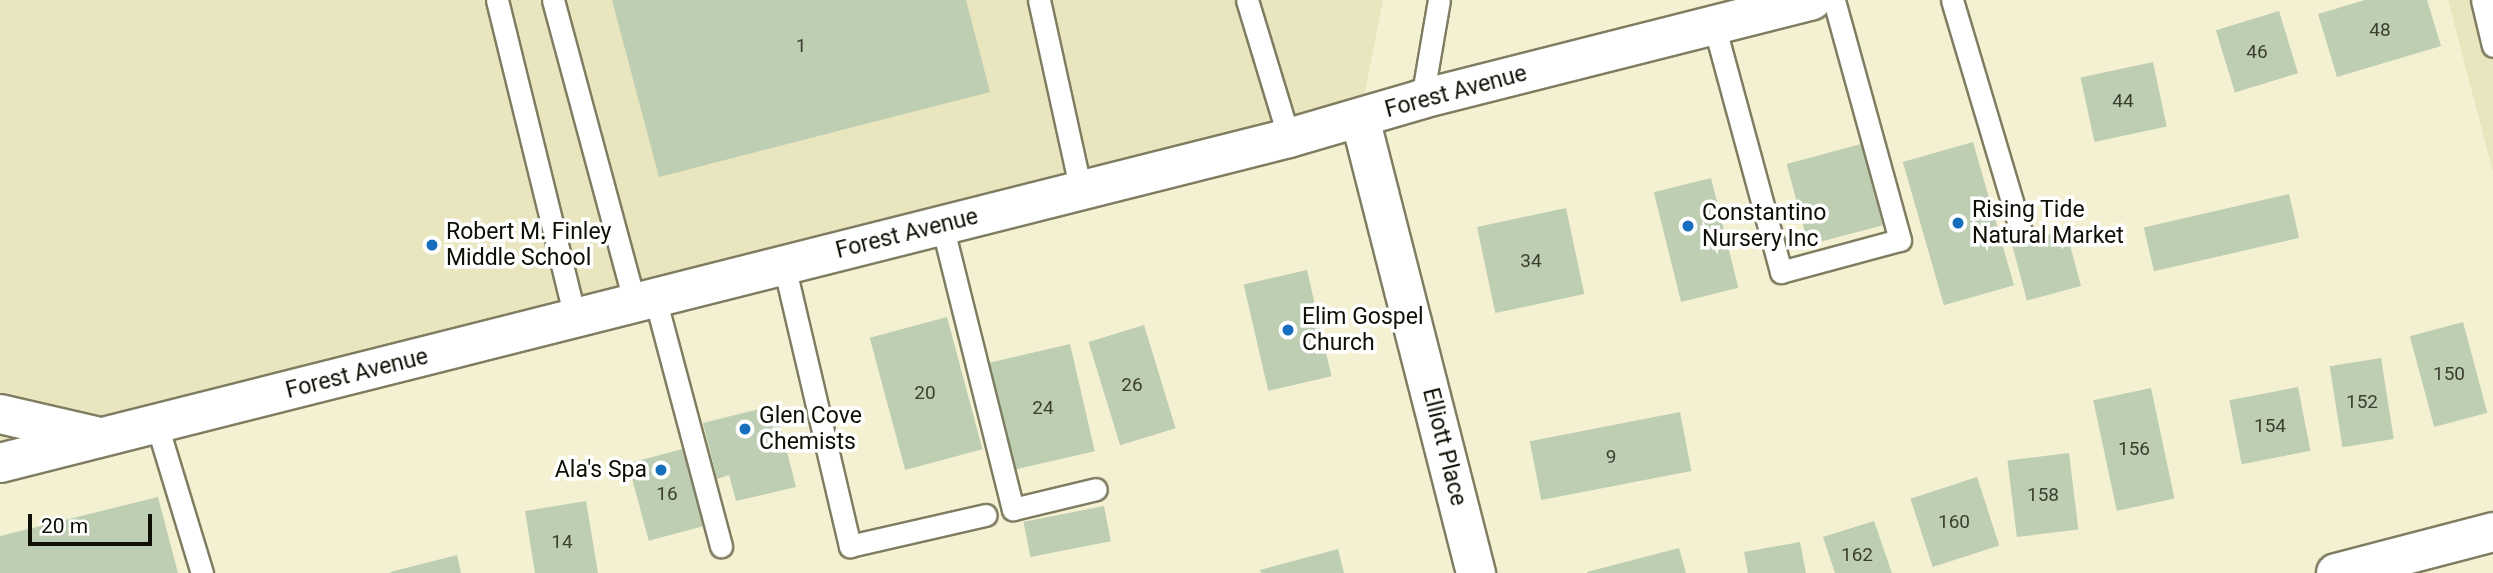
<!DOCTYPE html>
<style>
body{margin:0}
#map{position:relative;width:2493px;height:573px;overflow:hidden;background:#f4f1d2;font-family:Roboto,sans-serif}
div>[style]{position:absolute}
.built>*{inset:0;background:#e9e5bf}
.building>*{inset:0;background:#beceb3;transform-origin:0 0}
.roads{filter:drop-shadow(2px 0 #7f7d61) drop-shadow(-2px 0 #7f7d61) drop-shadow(0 2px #7f7d61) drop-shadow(0 -2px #7f7d61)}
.lane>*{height:21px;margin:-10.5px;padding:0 10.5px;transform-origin:10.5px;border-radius:10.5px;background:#fff}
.street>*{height:38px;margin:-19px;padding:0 19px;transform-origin:19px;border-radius:19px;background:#fff}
.secondary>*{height:38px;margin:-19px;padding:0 19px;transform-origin:19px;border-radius:19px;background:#fff}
.dots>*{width:19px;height:19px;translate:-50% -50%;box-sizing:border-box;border:4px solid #fff;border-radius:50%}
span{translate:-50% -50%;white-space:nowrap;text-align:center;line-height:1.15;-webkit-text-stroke:7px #fff;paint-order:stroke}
.number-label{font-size:19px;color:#3c3f30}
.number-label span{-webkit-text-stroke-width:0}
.street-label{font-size:23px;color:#100f05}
.poi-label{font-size:23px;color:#100f05}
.left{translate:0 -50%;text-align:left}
.right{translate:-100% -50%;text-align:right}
.scale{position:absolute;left:28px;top:514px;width:124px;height:32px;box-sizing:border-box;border:4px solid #100f05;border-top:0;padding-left:9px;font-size:21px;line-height:24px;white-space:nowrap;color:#100f05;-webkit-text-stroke:5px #fff;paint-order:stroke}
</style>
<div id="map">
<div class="built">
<i style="clip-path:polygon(0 0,1383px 0,1360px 118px,0 463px)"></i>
<i style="clip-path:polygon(2448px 0,2493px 0,2493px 172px)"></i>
</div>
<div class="building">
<i style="clip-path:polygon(612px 0,966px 0,990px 92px,659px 177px)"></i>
<i style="clip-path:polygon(2365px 0,2427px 0,2441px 46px,2337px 77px,2318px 14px)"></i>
<i style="left:2279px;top:11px;width:65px;height:66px;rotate:73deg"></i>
<i style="left:2153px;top:62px;width:66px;height:74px;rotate:78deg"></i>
<i style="left:1973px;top:142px;width:149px;height:73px;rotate:74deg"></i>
<i style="left:1861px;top:144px;width:84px;height:77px;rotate:75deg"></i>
<i style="left:1711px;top:178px;width:113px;height:59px;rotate:76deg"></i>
<i style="left:2289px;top:194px;width:45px;height:149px;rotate:77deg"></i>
<i style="left:1566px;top:208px;width:88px;height:91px;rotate:78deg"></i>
<i style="left:2066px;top:230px;width:58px;height:56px;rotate:75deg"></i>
<i style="left:1307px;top:270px;width:109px;height:65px;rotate:77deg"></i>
<i style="left:947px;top:317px;width:137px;height:80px;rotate:75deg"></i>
<i style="left:2463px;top:322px;width:94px;height:55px;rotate:75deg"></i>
<i style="left:1144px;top:325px;width:108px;height:58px;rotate:73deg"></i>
<i style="left:1070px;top:344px;width:110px;height:83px;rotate:77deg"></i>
<i style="left:2381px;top:358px;width:82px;height:52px;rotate:81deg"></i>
<i style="left:2298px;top:387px;width:65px;height:70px;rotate:79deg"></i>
<i style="left:2151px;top:388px;width:113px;height:59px;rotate:78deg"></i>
<i style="clip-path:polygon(775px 405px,796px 487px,736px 501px,729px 475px,717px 479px,703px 423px)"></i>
<i style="left:1680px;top:412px;width:60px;height:153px;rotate:79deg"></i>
<i style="left:686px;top:448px;width:80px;height:60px;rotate:75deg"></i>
<i style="left:2069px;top:453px;width:77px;height:62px;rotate:83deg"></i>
<i style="left:1977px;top:477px;width:72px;height:70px;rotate:72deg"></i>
<i style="clip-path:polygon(158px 497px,178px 573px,0 573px,0 536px)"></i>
<i style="clip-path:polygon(586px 501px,598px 573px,535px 573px,525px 511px)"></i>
<i style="left:1104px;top:506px;width:36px;height:82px;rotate:79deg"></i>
<i style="clip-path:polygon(1874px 521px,1892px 573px,1835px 573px,1823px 537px)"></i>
<i style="clip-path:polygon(1800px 542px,1806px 573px,1748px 573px,1744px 552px)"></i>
<i style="clip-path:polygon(1679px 548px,1686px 573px,1587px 573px,1587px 572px)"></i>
<i style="clip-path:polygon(1338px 549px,1344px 573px,1261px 573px,1260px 570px)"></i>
<i style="clip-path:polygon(457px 555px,461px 573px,391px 573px,390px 572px)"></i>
</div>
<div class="roads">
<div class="lane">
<i style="left:497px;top:0;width:327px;rotate:76.2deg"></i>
<i style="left:553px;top:0;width:314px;rotate:74.9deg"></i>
<i style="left:1039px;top:0;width:196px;rotate:77.6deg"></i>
<i style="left:1247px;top:0;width:144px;rotate:73.1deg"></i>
<i style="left:1952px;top:0;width:241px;rotate:73.4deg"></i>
<i style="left:2482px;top:0;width:47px;rotate:76.6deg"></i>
<i style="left:1714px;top:25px;width:256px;rotate:74.8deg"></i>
<i style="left:1781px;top:272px;width:123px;rotate:-15.1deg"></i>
<i style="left:1900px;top:240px;width:249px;rotate:-105.4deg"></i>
<i style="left:1422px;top:99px;width:100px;rotate:-80.3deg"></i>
<i style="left:942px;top:225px;width:293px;rotate:76deg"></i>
<i style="left:1013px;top:509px;width:85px;rotate:-13.5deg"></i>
<i style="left:784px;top:265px;width:289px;rotate:76.8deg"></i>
<i style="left:850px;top:546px;width:139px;rotate:-12.9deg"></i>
<i style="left:655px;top:298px;width:257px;rotate:75.1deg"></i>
<i style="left:157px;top:425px;width:155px;rotate:73.1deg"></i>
</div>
<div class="street">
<i style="left:1360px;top:118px;width:470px;rotate:75.7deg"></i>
<i style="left:2336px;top:573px;width:162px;rotate:-14.6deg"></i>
</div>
<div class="secondary">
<i style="left:0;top:414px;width:98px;rotate:13deg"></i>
<i style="left:0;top:463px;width:1329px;rotate:-14.15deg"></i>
<i style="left:1289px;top:138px;width:139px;rotate:-16.3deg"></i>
<i style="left:1422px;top:99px;width:402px;rotate:-14.2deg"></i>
</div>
</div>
<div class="dots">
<i style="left:1958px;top:223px;background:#166fbc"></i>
<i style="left:1688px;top:226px;background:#166fbc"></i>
<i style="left:432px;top:245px;background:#166fbc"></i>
<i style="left:1288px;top:330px;background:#166fbc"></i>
<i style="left:745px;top:429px;background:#166fbc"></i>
<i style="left:661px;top:470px;background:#166fbc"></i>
</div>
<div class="number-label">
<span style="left:2380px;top:30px">48</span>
<span style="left:801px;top:46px">1</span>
<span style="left:2257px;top:52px">46</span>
<span style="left:2123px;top:101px">44</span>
<span style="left:1531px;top:261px">34</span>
<span style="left:2449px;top:374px">150</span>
<span style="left:1132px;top:385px">26</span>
<span style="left:925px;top:393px">20</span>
<span style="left:2362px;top:402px">152</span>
<span style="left:1043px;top:408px">24</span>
<span style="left:2270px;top:426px">154</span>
<span style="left:2134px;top:449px">156</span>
<span style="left:1611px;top:457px">9</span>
<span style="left:667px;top:494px">16</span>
<span style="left:2043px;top:495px">158</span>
<span style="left:1954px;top:522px">160</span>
<span style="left:562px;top:542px">14</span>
<span style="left:1857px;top:555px">162</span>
</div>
<div class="street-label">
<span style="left:1456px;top:92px;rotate:-15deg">Forest Avenue</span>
<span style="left:907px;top:234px;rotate:-14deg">Forest Avenue</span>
<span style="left:357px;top:374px;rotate:-14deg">Forest Avenue</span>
<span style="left:1444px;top:447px;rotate:76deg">Elliott Place</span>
</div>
<div class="poi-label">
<span class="left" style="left:1972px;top:223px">Rising Tide<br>Natural Market</span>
<span class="left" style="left:1702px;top:226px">Constantino<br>Nursery Inc</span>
<span class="left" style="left:446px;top:245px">Robert M. Finley<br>Middle School</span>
<span class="left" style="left:1302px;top:330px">Elim Gospel<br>Church</span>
<span class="left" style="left:759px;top:429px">Glen Cove<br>Chemists</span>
<span class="right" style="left:647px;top:470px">Ala's Spa</span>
</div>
<div class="scale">20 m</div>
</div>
